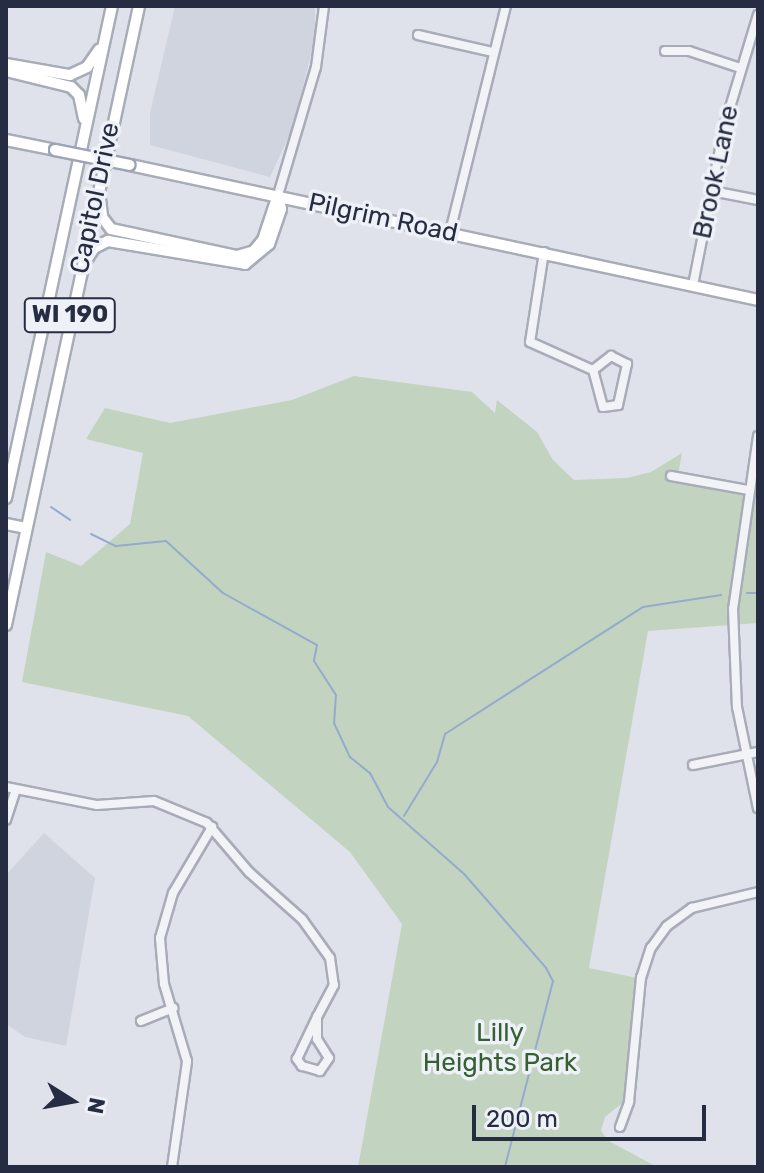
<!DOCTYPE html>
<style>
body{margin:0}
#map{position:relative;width:764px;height:1173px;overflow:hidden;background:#dfe2ea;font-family:Rubik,sans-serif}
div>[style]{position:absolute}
.built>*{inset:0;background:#d0d4df}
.green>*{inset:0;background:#c2d4bf}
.stream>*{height:2px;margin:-1px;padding:0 1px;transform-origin:1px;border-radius:1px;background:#95aace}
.roads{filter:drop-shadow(2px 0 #a8acb8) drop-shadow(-2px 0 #a8acb8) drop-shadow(0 2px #a8acb8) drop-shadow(0 -2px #a8acb8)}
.minor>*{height:8px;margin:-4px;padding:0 4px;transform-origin:4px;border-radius:4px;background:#f2f3f7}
.major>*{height:10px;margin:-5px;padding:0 5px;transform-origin:5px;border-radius:5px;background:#fff}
.bridges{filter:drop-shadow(2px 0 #9ca4b7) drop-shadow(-2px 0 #9ca4b7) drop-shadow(0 2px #9ca4b7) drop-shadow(0 -2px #9ca4b7)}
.major-bridge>*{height:10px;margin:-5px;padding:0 5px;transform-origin:5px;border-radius:5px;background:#fff}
span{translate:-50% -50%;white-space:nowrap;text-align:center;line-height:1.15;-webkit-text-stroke:7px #eef1f7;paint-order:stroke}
.shield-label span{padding:2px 6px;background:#eef1f7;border:2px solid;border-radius:6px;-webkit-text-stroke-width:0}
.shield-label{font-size:24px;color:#262d42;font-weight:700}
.street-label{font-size:26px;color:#262d42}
.park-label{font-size:26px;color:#356031}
.frame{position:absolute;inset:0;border:8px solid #262d42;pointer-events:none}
.north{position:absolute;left:32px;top:1061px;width:80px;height:80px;-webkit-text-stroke:6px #eef1f7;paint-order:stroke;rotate:101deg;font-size:22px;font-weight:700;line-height:32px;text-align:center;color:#262d42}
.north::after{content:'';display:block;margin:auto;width:28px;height:36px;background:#262d42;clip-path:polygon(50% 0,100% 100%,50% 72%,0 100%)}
.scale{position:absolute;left:472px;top:1105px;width:234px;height:36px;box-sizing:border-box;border:4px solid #262d42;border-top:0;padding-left:10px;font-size:24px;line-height:28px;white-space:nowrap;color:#262d42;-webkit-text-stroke:6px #eef1f7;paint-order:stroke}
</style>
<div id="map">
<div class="built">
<i style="clip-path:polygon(175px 6px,315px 6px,315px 38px,293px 127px,270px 177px,150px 145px,150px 113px)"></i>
<i style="clip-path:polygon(44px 833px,95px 878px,66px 1046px,25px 1037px,6px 1024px,6px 875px)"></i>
</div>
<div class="green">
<i style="clip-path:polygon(354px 376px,472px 392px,495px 413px,497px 400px,537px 432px,553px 460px,574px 480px,627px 478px,651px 472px,682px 453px,677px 481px,753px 497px,758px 483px,758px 623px,648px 631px,589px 968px,637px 978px,626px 1100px,605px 1117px,601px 1130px,607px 1140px,657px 1167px,358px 1167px,402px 924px,350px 852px,188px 716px,22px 682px,46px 552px,81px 566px,130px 524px,143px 453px,86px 439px,105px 408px,170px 423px,292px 400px)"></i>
</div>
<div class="stream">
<i style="left:51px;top:507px;width:23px;rotate:34deg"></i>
<i style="left:91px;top:534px;width:28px;rotate:26deg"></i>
<i style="left:116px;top:546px;width:50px;rotate:-5.7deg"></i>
<i style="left:166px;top:541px;width:77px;rotate:42.4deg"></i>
<i style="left:223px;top:593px;width:107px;rotate:29deg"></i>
<i style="left:317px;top:645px;width:16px;rotate:101deg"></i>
<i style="left:314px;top:661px;width:40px;rotate:57.1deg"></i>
<i style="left:336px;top:695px;width:28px;rotate:94deg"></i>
<i style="left:334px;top:723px;width:38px;rotate:65deg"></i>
<i style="left:350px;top:757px;width:26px;rotate:39deg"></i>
<i style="left:370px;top:773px;width:38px;rotate:62deg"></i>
<i style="left:388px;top:807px;width:103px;rotate:41.4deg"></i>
<i style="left:465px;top:875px;width:123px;rotate:48.9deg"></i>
<i style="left:546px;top:968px;width:15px;rotate:62deg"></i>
<i style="left:553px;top:981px;width:192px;rotate:104.5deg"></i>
<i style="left:747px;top:593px;width:11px"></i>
<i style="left:404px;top:816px;width:63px;rotate:-58.6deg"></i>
<i style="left:437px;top:762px;width:29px;rotate:-74deg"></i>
<i style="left:445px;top:734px;width:235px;rotate:-32.7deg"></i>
<i style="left:643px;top:607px;width:79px;rotate:-8.7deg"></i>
</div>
<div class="roads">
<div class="minor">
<i style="left:418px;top:35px;width:77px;rotate:12.8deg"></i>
<i style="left:665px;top:51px;width:24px"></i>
<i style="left:689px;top:51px;width:54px;rotate:18.4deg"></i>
<i style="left:712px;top:191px;width:47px;rotate:11.1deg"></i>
<i style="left:278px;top:195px;width:134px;rotate:-73.5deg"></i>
<i style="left:316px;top:67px;width:62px;rotate:-82.5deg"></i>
<i style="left:450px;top:232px;width:233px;rotate:-76.1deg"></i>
<i style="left:544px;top:252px;width:91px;rotate:98.8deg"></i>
<i style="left:530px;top:342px;width:69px;rotate:24deg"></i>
<i style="left:693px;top:285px;width:164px;rotate:-78.8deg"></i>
<i style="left:725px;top:124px;width:114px;rotate:-73.2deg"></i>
<i style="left:611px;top:356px;width:18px;rotate:27deg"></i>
<i style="left:627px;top:364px;width:42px;rotate:102.4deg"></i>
<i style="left:618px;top:405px;width:15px;rotate:172deg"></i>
<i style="left:603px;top:407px;width:38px;rotate:-105deg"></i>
<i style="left:593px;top:370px;width:23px;rotate:-38deg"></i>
<i style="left:758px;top:436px;width:175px;rotate:98.2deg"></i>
<i style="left:733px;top:609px;width:98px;rotate:87.7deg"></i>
<i style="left:737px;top:707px;width:103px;rotate:78.3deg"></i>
<i style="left:671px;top:476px;width:78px;rotate:10.3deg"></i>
<i style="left:693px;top:765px;width:66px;rotate:-11.3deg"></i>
<i style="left:6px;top:787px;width:93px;rotate:11.2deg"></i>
<i style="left:97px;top:805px;width:57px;rotate:-4deg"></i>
<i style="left:154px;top:801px;width:57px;rotate:22.5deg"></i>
<i style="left:207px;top:823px;width:65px;rotate:49.4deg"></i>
<i style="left:249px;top:872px;width:71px;rotate:41.6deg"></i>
<i style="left:302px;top:919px;width:48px;rotate:54.3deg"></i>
<i style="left:330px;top:958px;width:27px;rotate:82deg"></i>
<i style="left:334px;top:985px;width:36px;rotate:118deg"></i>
<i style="left:6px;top:820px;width:32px;rotate:-72deg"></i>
<i style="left:317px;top:1017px;width:22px;rotate:90deg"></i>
<i style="left:317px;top:1039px;width:22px;rotate:58deg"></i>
<i style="left:329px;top:1058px;width:16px;rotate:125deg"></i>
<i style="left:320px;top:1071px;width:19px;rotate:-164deg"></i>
<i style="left:302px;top:1066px;width:9px;rotate:-126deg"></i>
<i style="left:297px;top:1059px;width:47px;rotate:-64.5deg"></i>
<i style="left:141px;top:1021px;width:35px;rotate:-22deg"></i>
<i style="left:620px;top:1127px;width:27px;rotate:-70deg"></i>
<i style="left:629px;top:1102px;width:125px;rotate:-84.5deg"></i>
<i style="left:641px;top:978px;width:32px;rotate:-72deg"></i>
<i style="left:651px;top:948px;width:27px;rotate:-54deg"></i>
<i style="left:667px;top:926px;width:31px;rotate:-36deg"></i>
<i style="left:692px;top:908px;width:68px;rotate:-13.6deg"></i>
<i style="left:172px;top:1167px;width:107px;rotate:-81.9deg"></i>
<i style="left:187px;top:1061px;width:80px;rotate:-106.6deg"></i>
<i style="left:164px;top:984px;width:46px;rotate:-95deg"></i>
<i style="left:160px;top:938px;width:47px;rotate:-73.9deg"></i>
<i style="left:173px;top:893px;width:77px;rotate:-59.4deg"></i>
</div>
<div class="major">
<i style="left:6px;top:64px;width:65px;rotate:9.8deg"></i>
<i style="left:70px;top:75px;width:19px;rotate:-25deg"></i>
<i style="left:87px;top:67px;width:21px;rotate:-55deg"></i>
<i style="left:6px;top:71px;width:67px;rotate:13.8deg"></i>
<i style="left:71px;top:87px;width:11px;rotate:45deg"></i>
<i style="left:79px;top:95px;width:24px;rotate:78deg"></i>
<i style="left:6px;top:140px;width:50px;rotate:11.5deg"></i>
<i style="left:130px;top:165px;width:642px;rotate:12.13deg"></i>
<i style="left:99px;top:191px;width:26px;rotate:83deg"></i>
<i style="left:102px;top:217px;width:15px;rotate:53deg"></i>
<i style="left:111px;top:229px;width:129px;rotate:12.1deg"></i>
<i style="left:237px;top:256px;width:18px;rotate:-16deg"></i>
<i style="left:254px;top:251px;width:14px;rotate:-51deg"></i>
<i style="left:263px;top:240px;width:47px;rotate:-71.6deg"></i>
<i style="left:83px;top:265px;width:20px;rotate:-57deg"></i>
<i style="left:94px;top:248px;width:16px;rotate:-27deg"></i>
<i style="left:108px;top:241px;width:139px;rotate:9.5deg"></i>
<i style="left:245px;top:264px;width:31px;rotate:-40deg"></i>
<i style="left:269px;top:244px;width:37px;rotate:-71deg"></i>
<i style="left:281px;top:209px;width:14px;rotate:-102deg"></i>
<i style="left:6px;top:498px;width:503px;rotate:-77.84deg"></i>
<i style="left:6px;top:524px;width:20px;rotate:11deg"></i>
<i style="left:6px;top:625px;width:633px;rotate:-77.87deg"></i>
</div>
</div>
<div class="bridges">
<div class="major-bridge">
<i style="left:55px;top:150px;width:76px;rotate:11.3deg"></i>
</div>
</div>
<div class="shield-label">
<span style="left:70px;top:315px">WI 190</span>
</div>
<div class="street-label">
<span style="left:716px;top:172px;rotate:-78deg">Brook Lane</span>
<span style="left:95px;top:198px;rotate:-78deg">Capitol Drive</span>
<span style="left:383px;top:218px;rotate:12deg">Pilgrim Road</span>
</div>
<div class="park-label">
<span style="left:500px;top:1048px">Lilly<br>Heights Park</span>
</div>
<div class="frame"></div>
<div class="north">N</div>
<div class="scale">200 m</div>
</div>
